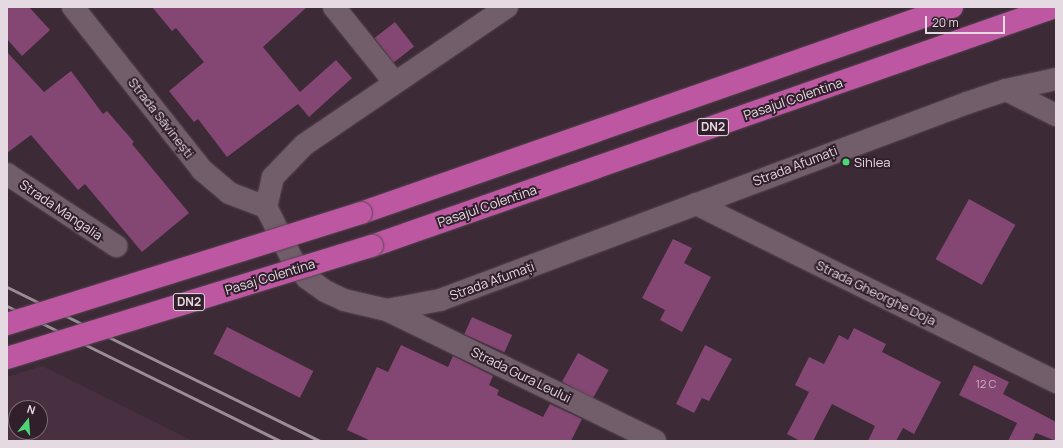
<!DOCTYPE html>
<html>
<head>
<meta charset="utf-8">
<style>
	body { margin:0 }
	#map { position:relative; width:1063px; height:448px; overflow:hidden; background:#3c2a36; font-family:Manrope,sans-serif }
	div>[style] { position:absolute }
	.built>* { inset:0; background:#483041 }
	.building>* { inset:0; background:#844672; transform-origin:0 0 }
	.roads { filter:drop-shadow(0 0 1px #554650) drop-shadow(0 0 1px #554650) }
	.minor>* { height:22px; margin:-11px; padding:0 11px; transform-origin:11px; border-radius:11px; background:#725d6b }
	.highway>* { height:22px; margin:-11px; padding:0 11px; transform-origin:11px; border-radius:11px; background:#be57a2 }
	.rail>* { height:3px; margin:-1.5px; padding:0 1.5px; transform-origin:1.5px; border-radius:1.5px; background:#9b8d96 }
	.bridges { filter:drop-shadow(0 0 1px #554650) drop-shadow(0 0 1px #554650) }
	.highway-bridge>* { height:22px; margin:-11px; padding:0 11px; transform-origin:11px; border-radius:11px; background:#be57a2 }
	.dots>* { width:11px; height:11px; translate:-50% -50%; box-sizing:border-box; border:2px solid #31202c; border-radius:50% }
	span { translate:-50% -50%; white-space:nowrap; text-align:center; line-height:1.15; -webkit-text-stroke:4px #31202c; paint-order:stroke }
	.number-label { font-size:11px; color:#ceb5c6 }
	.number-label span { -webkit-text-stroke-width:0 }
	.shield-label span { padding:1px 3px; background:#31202c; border:1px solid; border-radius:3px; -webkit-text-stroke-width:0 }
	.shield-label { font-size:12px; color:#e6dae2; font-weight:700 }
	.street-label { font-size:13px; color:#e6dae2 }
	.poi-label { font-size:13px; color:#e6dae2 }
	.left { translate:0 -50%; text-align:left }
	.frame { position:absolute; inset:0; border:8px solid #e6dae2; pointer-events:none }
	.north { position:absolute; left:8px; top:400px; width:40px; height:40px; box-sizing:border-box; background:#31202c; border:1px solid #796a75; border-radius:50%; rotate:17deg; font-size:11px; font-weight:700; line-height:16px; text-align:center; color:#e6dae2 }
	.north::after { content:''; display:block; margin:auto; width:14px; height:18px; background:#4cd676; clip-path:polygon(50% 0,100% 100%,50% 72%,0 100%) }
	.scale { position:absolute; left:925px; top:16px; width:80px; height:18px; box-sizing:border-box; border:2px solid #e6dae2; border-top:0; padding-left:5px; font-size:12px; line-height:14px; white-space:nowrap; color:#e6dae2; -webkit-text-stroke:3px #31202c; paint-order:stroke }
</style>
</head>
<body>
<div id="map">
	<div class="built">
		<i style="clip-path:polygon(evenodd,42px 366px,193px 441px,7px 441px,7px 377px,42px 366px,16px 408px,40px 408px,40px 432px,16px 432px,16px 408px)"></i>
	</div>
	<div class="building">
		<i style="clip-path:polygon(7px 7px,29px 7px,50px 30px,22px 56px,7px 39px)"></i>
		<i style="clip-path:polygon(152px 7px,307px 7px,263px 47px,300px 92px,336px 60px,352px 78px,309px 117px,298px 104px,227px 157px,198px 119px,194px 122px,169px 91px,204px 62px,176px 28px,172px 31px)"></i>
		<i style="left:395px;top:22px;width:31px;height:26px;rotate:52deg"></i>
		<i style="clip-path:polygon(7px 52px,44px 92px,71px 71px,103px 114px,107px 111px,134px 142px,132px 144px,189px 213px,142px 252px,85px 184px,78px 190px,31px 135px,7px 153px)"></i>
		<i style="left:969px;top:199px;width:53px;height:69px;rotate:29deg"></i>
		<i style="clip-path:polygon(673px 239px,692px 248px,684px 263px,711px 277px,682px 332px,660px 320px,665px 310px,642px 298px)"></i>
		<i style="left:472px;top:317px;width:44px;height:19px;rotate:24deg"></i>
		<i style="left:227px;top:327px;width:97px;height:30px;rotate:27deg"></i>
		<i style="clip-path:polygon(854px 328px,886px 344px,882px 352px,941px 382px,914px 434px,903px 428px,896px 441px,868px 441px,875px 426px,832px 404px,813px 441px,800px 441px,787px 434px,809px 392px,795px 385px,809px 357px,824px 364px,839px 335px,848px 340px)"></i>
		<i style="clip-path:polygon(401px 345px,448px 367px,453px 356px,493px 376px,489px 385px,499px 390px,497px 395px,543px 417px,550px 404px,582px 419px,571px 441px,371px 441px,347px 430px,377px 367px,388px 372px)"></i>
		<i style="clip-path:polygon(705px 345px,732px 359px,709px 401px,702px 398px,694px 413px,676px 404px)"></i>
		<i style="left:578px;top:353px;width:35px;height:33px;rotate:29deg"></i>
		<i style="clip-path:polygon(974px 365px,1009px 382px,1003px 394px,1056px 422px,1056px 441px,1036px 433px,1032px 441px,1008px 441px,1017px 423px,959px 395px)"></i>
	</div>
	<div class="roads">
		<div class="minor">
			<i style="left:73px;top:7px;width:208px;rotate:51.6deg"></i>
			<i style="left:202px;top:170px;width:35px;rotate:40deg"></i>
			<i style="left:229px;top:193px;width:40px;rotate:21deg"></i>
			<i style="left:334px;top:7px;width:97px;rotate:51.2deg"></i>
			<i style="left:507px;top:7px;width:245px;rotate:145.8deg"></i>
			<i style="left:304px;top:145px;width:45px;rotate:134.1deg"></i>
			<i style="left:273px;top:177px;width:31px;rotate:103deg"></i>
			<i style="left:266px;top:207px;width:58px;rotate:63.4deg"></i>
			<i style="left:292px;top:259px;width:24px;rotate:52deg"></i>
			<i style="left:307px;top:278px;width:22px;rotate:36deg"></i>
			<i style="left:325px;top:291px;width:21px;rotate:25deg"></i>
			<i style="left:344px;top:300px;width:44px;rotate:13.1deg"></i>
			<i style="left:387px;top:310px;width:54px;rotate:-10.7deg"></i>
			<i style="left:440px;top:300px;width:563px;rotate:-20.5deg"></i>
			<i style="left:967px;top:103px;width:41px;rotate:-18.4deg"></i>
			<i style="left:1006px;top:90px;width:51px;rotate:-12.4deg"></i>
			<i style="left:1006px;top:90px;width:56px;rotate:26.6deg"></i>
			<i style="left:7px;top:174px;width:131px;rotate:33.4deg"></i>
			<i style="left:696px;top:204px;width:402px;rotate:26.3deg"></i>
			<i style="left:387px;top:310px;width:298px;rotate:26deg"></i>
		</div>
		<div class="highway">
			<i style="left:361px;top:213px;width:626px;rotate:-19.22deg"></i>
			<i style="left:372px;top:246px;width:724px;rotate:-19.29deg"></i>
		</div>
	</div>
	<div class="rail">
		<i style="left:7px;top:287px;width:349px;rotate:26.2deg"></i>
		<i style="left:7px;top:306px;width:305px;rotate:26.3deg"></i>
	</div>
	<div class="bridges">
		<div class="highway-bridge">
			<i style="left:7px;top:324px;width:371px;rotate:-17.4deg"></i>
			<i style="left:7px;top:358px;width:382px;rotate:-17.1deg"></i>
		</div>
	</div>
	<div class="dots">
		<i style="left:846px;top:162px;background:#4cd676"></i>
	</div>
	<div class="number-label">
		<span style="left:986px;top:384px">12 C</span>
	</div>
	<div class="shield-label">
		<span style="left:713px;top:127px">DN2</span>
		<span style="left:189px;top:302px">DN2</span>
	</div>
	<div class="street-label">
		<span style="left:793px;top:99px;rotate:-19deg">Pasajul Colentina</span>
		<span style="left:161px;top:118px;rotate:52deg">Strada Săvinești</span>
		<span style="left:795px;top:166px;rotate:-21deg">Strada Afumați</span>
		<span style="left:487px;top:206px;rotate:-19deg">Pasajul Colentina</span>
		<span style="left:61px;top:210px;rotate:34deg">Strada Mangalia</span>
		<span style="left:270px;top:277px;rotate:-17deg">Pasaj Colentina</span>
		<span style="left:492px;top:281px;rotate:-20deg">Strada Afumați</span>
		<span style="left:876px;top:293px;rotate:26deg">Strada Gheorghe Doja</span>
		<span style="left:521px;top:375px;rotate:26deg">Strada Gura Leului</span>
	</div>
	<div class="poi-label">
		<span class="left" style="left:854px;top:162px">Sihlea</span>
	</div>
	<div class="frame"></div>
	<div class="north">N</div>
	<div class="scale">20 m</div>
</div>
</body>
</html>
